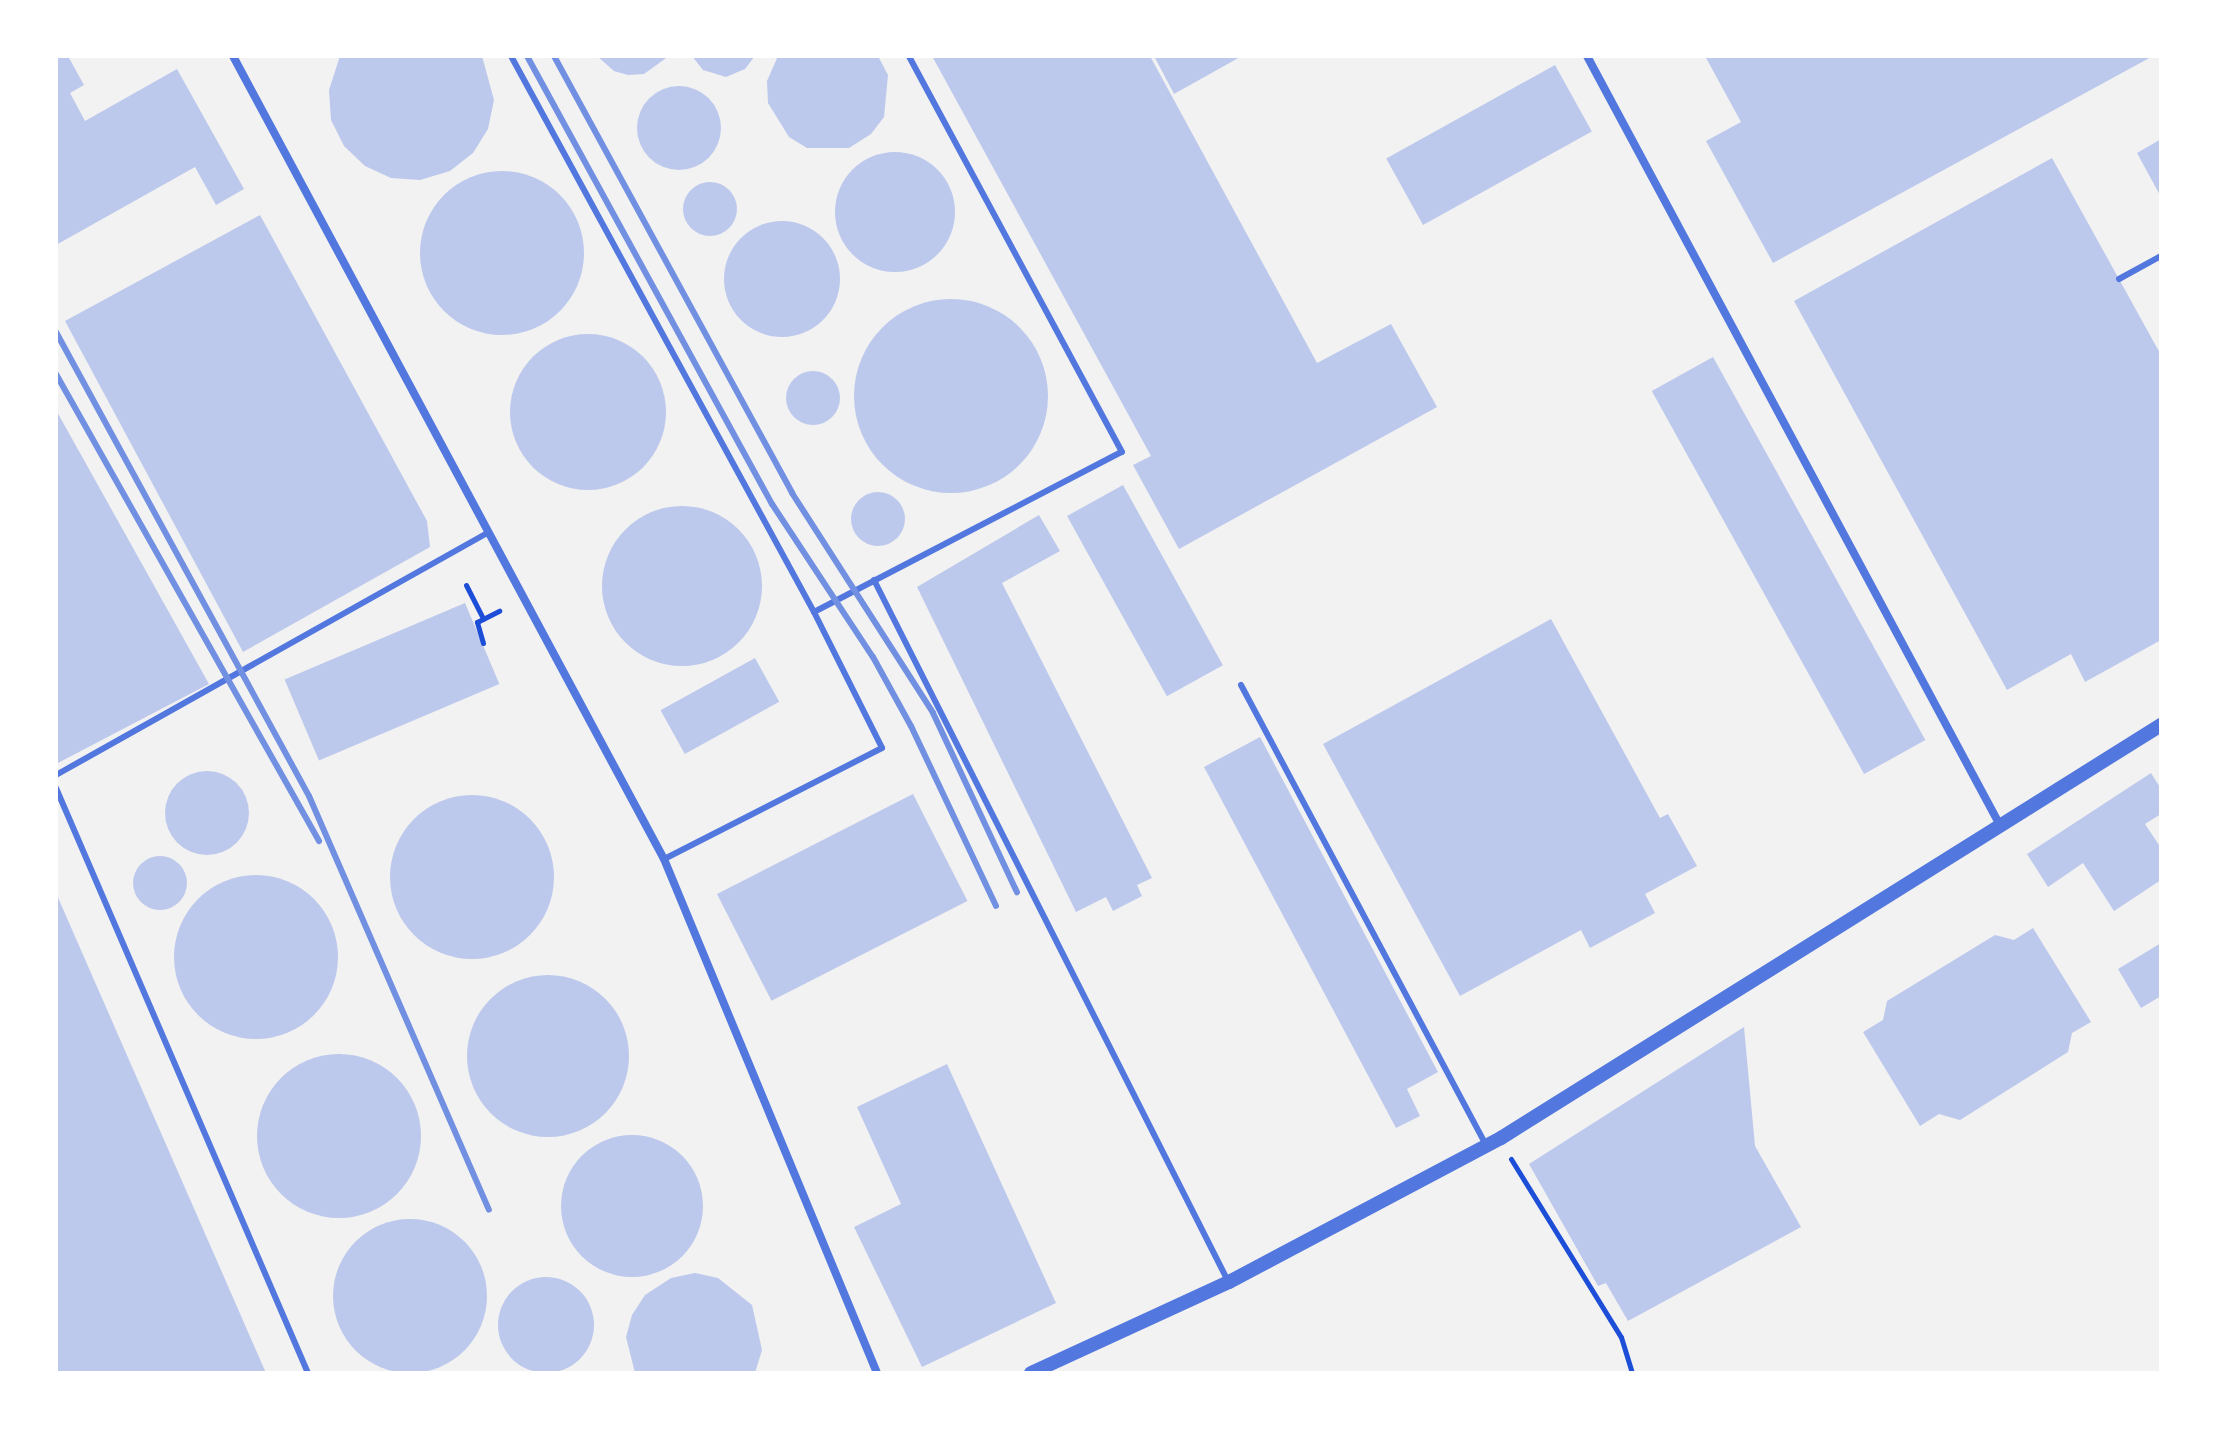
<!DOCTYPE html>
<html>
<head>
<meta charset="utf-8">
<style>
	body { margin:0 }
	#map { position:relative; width:2217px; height:1429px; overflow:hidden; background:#f2f2f2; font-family:"Space Grotesk",sans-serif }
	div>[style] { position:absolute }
	.building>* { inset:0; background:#bdc9ec; transform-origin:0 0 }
	.round { border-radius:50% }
	.path>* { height:5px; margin:-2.5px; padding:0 2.5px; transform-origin:2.5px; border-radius:2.5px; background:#1d4ed8 }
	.service>* { height:6px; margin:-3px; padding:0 3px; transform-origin:3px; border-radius:3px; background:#5277de }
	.minor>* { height:8px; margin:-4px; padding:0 4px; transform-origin:4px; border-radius:4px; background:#5277de }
	.tertiary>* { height:14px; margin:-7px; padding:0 7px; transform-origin:7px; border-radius:7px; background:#5277de }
	.rail>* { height:6px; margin:-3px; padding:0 3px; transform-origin:3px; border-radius:3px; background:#7290e2 }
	span { translate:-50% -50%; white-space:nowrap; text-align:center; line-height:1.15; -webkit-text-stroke:7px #fff; paint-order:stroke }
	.frame { position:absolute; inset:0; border:58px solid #fff; pointer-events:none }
</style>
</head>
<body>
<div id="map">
	<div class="building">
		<i style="clip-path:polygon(56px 56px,68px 56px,84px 85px,70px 93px,85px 121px,177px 69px,244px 189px,216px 205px,195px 167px,56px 245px)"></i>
		<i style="clip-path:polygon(340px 56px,482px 56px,494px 100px,488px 129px,473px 153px,450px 171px,420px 180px,391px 178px,365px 166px,344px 146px,331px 120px,329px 90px)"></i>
		<i style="clip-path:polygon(597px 56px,669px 56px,644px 74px,628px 75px,614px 71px)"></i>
		<i style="clip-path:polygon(692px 56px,755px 56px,745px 69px,726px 77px,703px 70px)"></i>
		<i style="clip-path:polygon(778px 56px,878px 56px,888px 75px,884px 117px,871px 134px,849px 148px,807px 148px,789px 137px,768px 103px,767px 81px)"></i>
		<i style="clip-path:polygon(932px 56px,1150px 56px,1317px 363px,1391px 324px,1437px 407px,1179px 549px,1133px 465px,1151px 456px)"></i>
		<i style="clip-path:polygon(1154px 56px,1242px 56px,1174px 94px)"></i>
		<i style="clip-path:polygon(1705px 56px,2153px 56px,1773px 263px,1706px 141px,1741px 122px)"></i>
		<i style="left:1555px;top:65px;width:76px;height:193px;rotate:61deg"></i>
		<i class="round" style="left:637px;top:86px;width:84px;height:84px"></i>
		<i style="clip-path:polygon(2161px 139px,2161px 197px,2137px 153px)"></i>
		<i class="round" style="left:835px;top:152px;width:120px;height:120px"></i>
		<i style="clip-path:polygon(2052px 158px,2161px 355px,2161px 640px,2085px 682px,2071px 654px,2007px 690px,1794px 301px)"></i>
		<i class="round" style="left:420px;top:171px;width:164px;height:164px"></i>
		<i class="round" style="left:683px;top:182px;width:54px;height:54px"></i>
		<i style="clip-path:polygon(260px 215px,427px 521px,430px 547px,243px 652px,65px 321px)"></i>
		<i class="round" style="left:724px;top:221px;width:116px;height:116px"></i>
		<i class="round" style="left:854px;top:299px;width:194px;height:194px"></i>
		<i class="round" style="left:510px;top:334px;width:156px;height:156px"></i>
		<i style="left:1713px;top:357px;width:438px;height:70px;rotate:61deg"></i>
		<i class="round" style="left:786px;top:371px;width:54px;height:54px"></i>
		<i style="clip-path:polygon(56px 410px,209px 684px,56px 764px)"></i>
		<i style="left:1123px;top:485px;width:206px;height:64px;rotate:61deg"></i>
		<i class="round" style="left:851px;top:492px;width:54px;height:54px"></i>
		<i class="round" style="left:602px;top:506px;width:160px;height:160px"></i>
		<i style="clip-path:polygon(1039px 515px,1060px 551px,1002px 583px,1152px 878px,1137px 885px,1142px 896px,1113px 911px,1106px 897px,1076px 912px,917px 587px)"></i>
		<i style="left:465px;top:603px;width:88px;height:196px;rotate:67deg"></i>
		<i style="clip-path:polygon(1551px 619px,1660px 818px,1668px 814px,1697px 866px,1645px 894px,1655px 913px,1590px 948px,1581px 930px,1460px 996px,1323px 744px)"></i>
		<i style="left:755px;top:658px;width:50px;height:108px;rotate:61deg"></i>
		<i style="clip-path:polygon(1260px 737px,1438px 1072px,1407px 1089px,1420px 1116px,1396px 1128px,1204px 767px)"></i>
		<i class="round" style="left:165px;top:771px;width:84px;height:84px"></i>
		<i style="clip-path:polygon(2151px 773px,2161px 789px,2161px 814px,2145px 824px,2161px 848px,2161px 880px,2114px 911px,2083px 863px,2048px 887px,2027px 854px)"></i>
		<i style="left:913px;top:794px;width:120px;height:220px;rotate:63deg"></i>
		<i class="round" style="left:390px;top:795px;width:164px;height:164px"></i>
		<i class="round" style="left:133px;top:856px;width:54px;height:54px"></i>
		<i class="round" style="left:174px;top:875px;width:164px;height:164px"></i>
		<i style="clip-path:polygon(56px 893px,266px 1373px,56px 1373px)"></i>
		<i style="clip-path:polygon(2033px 928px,2091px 1022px,2072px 1033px,2068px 1052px,1960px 1120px,1939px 1114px,1920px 1126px,1863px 1032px,1883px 1020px,1887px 1001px,1995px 935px,2014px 940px)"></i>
		<i style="clip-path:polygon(2161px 943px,2161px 996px,2141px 1008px,2118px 969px)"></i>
		<i class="round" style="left:467px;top:975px;width:162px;height:162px"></i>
		<i style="clip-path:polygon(1744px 1027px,1755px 1146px,1801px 1227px,1628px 1321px,1606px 1283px,1598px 1286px,1529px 1164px)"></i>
		<i class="round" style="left:257px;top:1054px;width:164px;height:164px"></i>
		<i style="clip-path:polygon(947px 1064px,1056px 1303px,922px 1367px,854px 1227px,901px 1204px,857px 1107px)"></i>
		<i class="round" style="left:561px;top:1135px;width:142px;height:142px"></i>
		<i class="round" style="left:333px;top:1219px;width:154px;height:154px"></i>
		<i style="clip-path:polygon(695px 1273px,718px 1278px,752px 1305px,762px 1350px,755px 1373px,635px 1373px,626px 1337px,632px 1315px,645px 1295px,671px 1278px)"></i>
		<i class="round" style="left:498px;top:1277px;width:96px;height:96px"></i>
	</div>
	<div class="path">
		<i style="left:466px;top:585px;width:38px;rotate:63deg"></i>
		<i style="left:483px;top:643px;width:22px;rotate:-106deg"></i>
		<i style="left:477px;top:622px;width:25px;rotate:-27deg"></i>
		<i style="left:1511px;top:1159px;width:209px;rotate:58.3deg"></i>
		<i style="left:1621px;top:1337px;width:38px;rotate:73deg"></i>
	</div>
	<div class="service">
		<i style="left:511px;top:56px;width:633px;rotate:61.41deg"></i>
		<i style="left:814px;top:612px;width:152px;rotate:63.4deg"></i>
		<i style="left:882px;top:748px;width:245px;rotate:153deg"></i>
		<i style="left:2119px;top:279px;width:48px;rotate:-28.7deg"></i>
		<i style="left:874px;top:580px;width:785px;rotate:63.21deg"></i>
		<i style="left:814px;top:612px;width:347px;rotate:-27.5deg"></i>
		<i style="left:1122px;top:452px;width:450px;rotate:-118.3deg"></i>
		<i style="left:1241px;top:685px;width:521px;rotate:61.96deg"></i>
		<i style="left:56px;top:775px;width:494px;rotate:-29.3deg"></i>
		<i style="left:56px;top:788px;width:637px;rotate:66.7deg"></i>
	</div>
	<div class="minor">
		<i style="left:233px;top:56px;width:911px;rotate:61.78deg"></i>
		<i style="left:664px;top:859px;width:556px;rotate:67.49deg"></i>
		<i style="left:1587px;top:56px;width:875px;rotate:61.77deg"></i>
	</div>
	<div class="tertiary">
		<i style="left:1031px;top:1373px;width:218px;rotate:-24.7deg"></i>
		<i style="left:1229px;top:1282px;width:308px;rotate:-27.9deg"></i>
		<i style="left:1501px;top:1138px;width:779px;rotate:-32.04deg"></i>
	</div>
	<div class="rail">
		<i style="left:527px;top:56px;width:511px;rotate:61.33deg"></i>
		<i style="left:772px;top:504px;width:183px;rotate:56.6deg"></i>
		<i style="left:873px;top:657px;width:79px;rotate:61.2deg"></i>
		<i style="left:911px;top:726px;width:199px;rotate:64.7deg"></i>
		<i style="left:554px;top:56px;width:498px;rotate:61.4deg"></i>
		<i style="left:792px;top:493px;width:261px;rotate:57.3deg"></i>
		<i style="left:933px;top:713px;width:198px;rotate:64.9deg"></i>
		<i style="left:56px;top:332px;width:528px;rotate:61.4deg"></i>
		<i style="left:309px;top:796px;width:451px;rotate:66.5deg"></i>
		<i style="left:56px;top:374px;width:536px;rotate:60.61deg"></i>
	</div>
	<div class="frame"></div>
</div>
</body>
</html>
